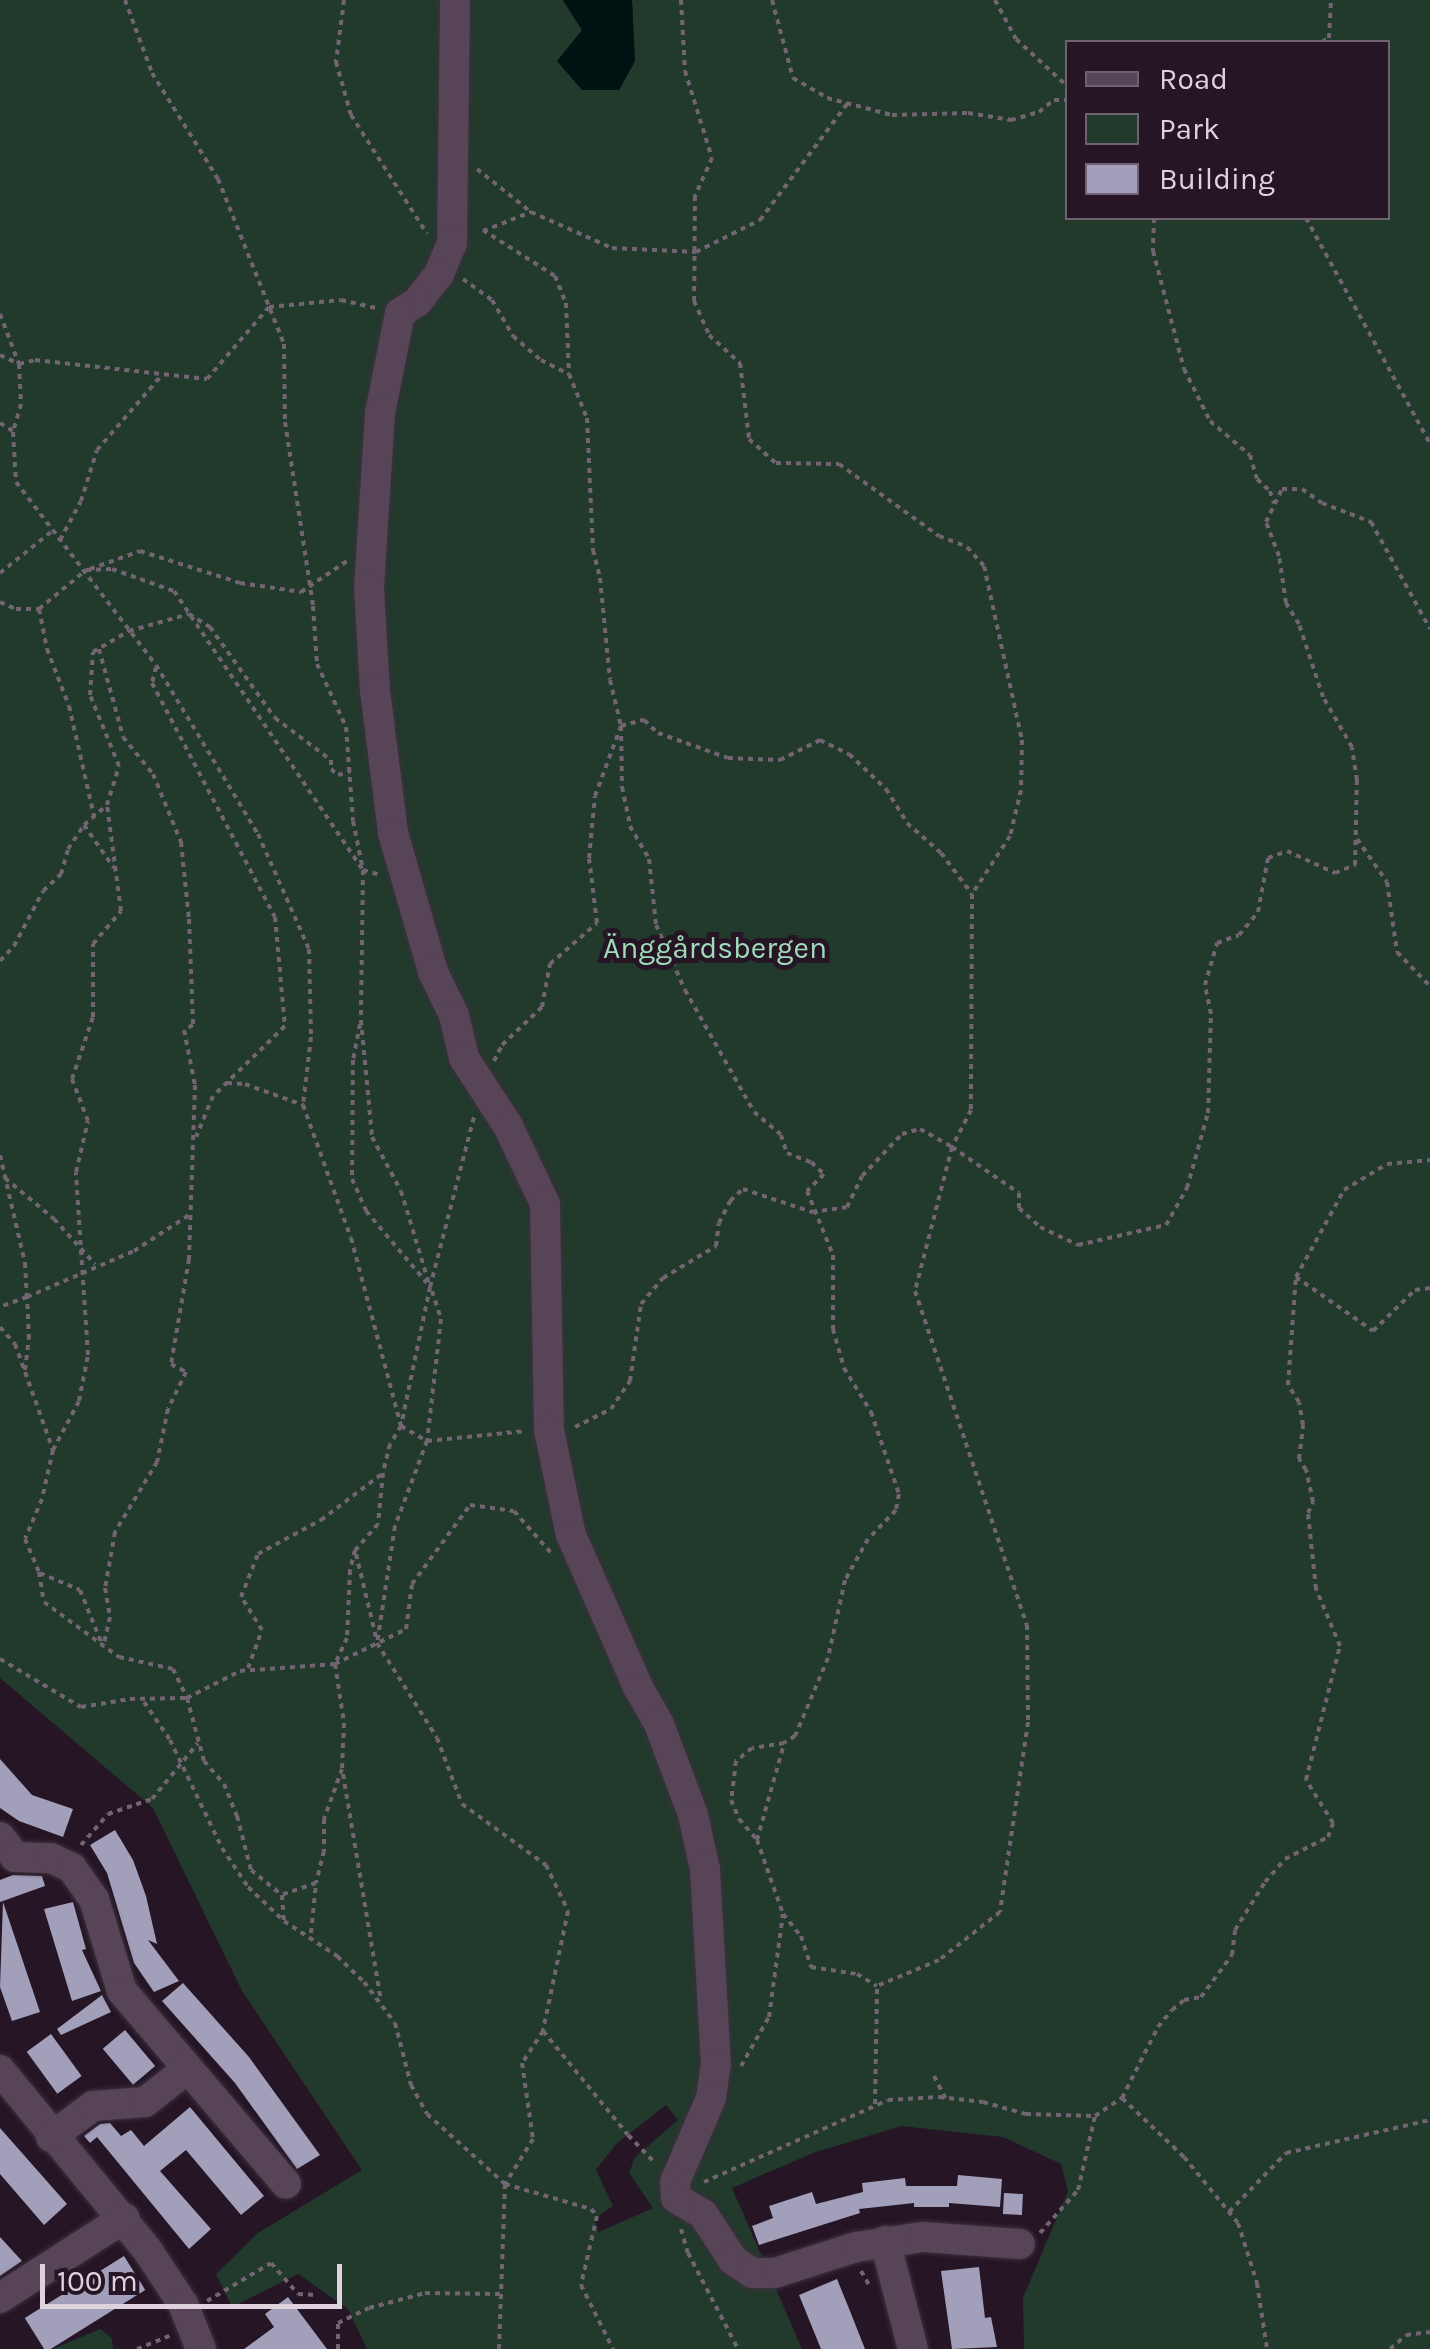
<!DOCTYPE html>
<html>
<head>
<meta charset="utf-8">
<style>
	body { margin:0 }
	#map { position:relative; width:1430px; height:2349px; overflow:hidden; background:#251525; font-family:Karla,sans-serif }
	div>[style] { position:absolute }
	.green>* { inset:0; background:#213a2c }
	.water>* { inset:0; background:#001212 }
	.building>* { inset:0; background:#a19fba; transform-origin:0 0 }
	.path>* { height:4px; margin-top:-2px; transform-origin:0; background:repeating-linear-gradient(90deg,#736472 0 5px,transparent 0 10px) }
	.roads { filter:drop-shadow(0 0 2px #3c303c) drop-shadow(0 0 2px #3c303c) }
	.minor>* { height:30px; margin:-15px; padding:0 15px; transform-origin:15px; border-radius:15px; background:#574457 }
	span { translate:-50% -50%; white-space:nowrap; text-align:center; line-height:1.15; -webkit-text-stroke:10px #251525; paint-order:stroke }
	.park-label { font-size:30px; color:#a0dab9 }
	.legend { position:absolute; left:1065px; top:40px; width:325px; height:180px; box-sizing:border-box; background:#251525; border:2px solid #6f616f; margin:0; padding:12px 18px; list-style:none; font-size:30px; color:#ded2dd }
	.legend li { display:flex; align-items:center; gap:20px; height:50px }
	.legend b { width:50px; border:2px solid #6f616f }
	.scale { position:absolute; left:40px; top:2264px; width:302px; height:45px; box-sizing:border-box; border:5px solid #ded2dd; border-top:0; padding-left:12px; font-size:30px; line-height:35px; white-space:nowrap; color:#ded2dd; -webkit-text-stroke:8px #251525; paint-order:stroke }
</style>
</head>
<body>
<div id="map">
	<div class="green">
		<i style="clip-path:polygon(evenodd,0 0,563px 0,619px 90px,635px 61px,632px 0,1430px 0,1430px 2349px,1024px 2349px,1023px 2298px,1068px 2191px,1061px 2164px,1003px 2137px,901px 2126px,813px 2153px,732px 2188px,802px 2349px,367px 2349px,348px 2309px,298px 2274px,232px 2307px,216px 2274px,258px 2233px,362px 2170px,242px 1991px,153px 1808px,0 1678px,0 0,1068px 42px,1388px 42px,1388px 218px,1068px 218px,1068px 42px,0 0,666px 2105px,678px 2120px,635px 2157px,629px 2173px,653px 2208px,599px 2232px,594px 2219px,613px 2206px,596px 2170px,616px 2144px,666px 2105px)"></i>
		<i style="clip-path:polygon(100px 2329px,112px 2338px,113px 2349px,53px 2349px)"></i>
	</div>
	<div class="water">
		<i style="clip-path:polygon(563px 0,632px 0,635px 61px,619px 90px,582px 90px,557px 61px,582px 30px)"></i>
	</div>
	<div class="building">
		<i style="clip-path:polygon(0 1759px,32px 1795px,73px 1809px,63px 1837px,19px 1821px,0 1808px)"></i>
		<i style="clip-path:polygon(115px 1830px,133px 1860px,146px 1896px,157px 1944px,148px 1940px,179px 1981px,154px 1992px,134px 1963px,107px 1873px,90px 1845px)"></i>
		<i style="clip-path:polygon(13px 1875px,42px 1876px,45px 1886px,0 1902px,0 1880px)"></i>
		<i style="clip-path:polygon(3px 1902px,40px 2012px,12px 2021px,0 1987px)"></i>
		<i style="clip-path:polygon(73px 1902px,86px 1949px,82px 1950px,101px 1991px,72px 2001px,44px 1909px)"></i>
		<i style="clip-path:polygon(183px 1983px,249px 2057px,320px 2155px,297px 2169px,235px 2083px,162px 2001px)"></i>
		<i style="clip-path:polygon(102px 1995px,111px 2012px,61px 2035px,57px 2029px)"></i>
		<i style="left:125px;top:2030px;width:47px;height:29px;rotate:50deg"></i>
		<i style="left:51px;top:2034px;width:52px;height:30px;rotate:54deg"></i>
		<i style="clip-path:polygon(190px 2107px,264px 2196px,241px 2215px,186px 2150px,160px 2171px,211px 2229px,189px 2249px,97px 2137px,90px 2143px,84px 2136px,100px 2124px,110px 2123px,121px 2136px,131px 2130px,144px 2146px)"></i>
		<i style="clip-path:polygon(0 2128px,67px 2204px,44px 2225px,0 2174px)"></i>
		<i style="clip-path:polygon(958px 2175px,1002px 2179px,1000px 2207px,949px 2203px,949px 2207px,914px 2207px,914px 2203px,859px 2209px,860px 2213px,759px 2245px,752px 2226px,773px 2218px,769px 2206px,812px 2192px,816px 2204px,863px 2192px,862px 2183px,905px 2178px,906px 2186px,957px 2186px)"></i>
		<i style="left:1004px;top:2193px;width:19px;height:21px;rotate:3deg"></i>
		<i style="clip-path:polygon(0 2237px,22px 2261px,0 2276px)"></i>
		<i style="left:124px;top:2256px;width:40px;height:117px;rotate:58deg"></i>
		<i style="clip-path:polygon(979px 2267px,985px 2318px,991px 2317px,997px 2347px,952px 2349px,941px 2271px)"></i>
		<i style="clip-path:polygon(837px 2279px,848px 2306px,865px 2349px,821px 2349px,799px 2295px)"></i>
		<i style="clip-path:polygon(288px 2297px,327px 2349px,244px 2349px,274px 2327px,265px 2314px)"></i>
	</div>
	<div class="path">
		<i style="left:125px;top:0;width:78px;rotate:69.7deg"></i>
		<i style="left:152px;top:73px;width:125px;rotate:58.1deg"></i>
		<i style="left:218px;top:179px;width:178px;rotate:68.2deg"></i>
		<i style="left:284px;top:344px;width:78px;rotate:89.3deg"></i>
		<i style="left:285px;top:422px;width:186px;rotate:81.3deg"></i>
		<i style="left:313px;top:606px;width:58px;rotate:86.1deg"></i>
		<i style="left:317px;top:664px;width:69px;rotate:65.3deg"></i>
		<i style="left:346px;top:727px;width:94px;rotate:85.7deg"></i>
		<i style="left:353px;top:821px;width:50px;rotate:78.5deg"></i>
		<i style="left:363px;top:870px;width:150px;rotate:90.8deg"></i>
		<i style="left:361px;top:1020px;width:118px;rotate:84.6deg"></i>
		<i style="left:372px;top:1137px;width:61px;rotate:61.8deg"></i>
		<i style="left:401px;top:1191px;width:100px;rotate:73.2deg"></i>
		<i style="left:430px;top:1287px;width:142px;rotate:101.8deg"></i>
		<i style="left:401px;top:1426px;width:21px;rotate:121deg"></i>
		<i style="left:390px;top:1444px;width:30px;rotate:104deg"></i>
		<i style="left:383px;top:1473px;width:51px;rotate:95.6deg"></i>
		<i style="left:378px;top:1524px;width:35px;rotate:131deg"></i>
		<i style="left:355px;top:1550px;width:21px;rotate:104deg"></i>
		<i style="left:350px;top:1570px;width:68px;rotate:92.5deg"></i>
		<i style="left:347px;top:1638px;width:29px;rotate:115deg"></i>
		<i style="left:335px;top:1664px;width:60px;rotate:81.3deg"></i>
		<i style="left:344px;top:1723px;width:46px;rotate:92.5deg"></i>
		<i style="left:342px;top:1769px;width:53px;rotate:109.8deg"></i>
		<i style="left:324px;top:1819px;width:32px;rotate:90deg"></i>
		<i style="left:324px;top:1851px;width:33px;rotate:104deg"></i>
		<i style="left:316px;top:1883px;width:36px;rotate:161deg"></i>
		<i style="left:344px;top:0;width:63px;rotate:97.4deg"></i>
		<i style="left:336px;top:62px;width:55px;rotate:74.2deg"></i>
		<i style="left:351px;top:115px;width:141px;rotate:57.4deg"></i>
		<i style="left:681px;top:0;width:71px;rotate:86.8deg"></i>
		<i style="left:685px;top:71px;width:91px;rotate:72.8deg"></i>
		<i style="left:712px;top:158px;width:42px;rotate:114.1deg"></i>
		<i style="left:695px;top:196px;width:105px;rotate:90.5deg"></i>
		<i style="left:694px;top:301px;width:37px;rotate:66deg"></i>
		<i style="left:709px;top:335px;width:42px;rotate:42.1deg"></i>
		<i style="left:740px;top:363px;width:77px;rotate:83.2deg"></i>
		<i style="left:749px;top:439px;width:36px;rotate:42deg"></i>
		<i style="left:776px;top:463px;width:63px;rotate:0.9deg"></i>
		<i style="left:839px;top:464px;width:123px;rotate:35.8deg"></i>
		<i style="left:939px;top:536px;width:30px;rotate:21deg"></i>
		<i style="left:967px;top:547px;width:25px;rotate:48deg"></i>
		<i style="left:984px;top:566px;width:178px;rotate:77.7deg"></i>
		<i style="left:1022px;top:740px;width:50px;rotate:91.1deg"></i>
		<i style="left:1021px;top:790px;width:47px;rotate:103.4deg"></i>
		<i style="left:1010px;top:836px;width:69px;rotate:123.2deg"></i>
		<i style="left:972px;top:894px;width:216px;rotate:90.3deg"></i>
		<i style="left:971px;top:1110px;width:42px;rotate:117.2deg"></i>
		<i style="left:952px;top:1147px;width:149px;rotate:104.4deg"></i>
		<i style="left:915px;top:1291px;width:352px;rotate:71.5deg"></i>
		<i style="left:1027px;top:1625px;width:97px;rotate:89.4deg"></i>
		<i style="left:1028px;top:1722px;width:192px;rotate:98.4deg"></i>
		<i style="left:1000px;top:1912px;width:78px;rotate:141.8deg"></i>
		<i style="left:939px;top:1960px;width:67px;rotate:157.2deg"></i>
		<i style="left:772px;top:0;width:81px;rotate:74.9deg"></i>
		<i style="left:793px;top:78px;width:39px;rotate:30deg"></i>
		<i style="left:827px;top:98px;width:67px;rotate:14.7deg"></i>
		<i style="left:892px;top:115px;width:76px;rotate:-1.5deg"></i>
		<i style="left:968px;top:113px;width:44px;rotate:9.2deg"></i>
		<i style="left:1011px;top:120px;width:29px;rotate:-16deg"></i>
		<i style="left:1039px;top:112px;width:19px;rotate:-39deg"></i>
		<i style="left:1054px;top:100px;width:14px"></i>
		<i style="left:995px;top:0;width:44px;rotate:61.7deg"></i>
		<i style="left:1016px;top:39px;width:71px;rotate:42.7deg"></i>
		<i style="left:1322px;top:42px;width:8px;rotate:-30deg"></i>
		<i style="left:1329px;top:38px;width:38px;rotate:-87deg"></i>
		<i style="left:477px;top:169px;width:69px;rotate:38.5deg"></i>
		<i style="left:1154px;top:218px;width:33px;rotate:92deg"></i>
		<i style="left:1153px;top:251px;width:122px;rotate:75.3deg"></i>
		<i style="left:1184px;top:369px;width:58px;rotate:63.4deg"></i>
		<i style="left:1210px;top:421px;width:52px;rotate:40.4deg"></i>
		<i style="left:1250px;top:455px;width:25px;rotate:74deg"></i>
		<i style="left:1257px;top:479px;width:18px;rotate:43deg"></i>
		<i style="left:1270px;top:491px;width:13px;rotate:72deg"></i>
		<i style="left:1306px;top:218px;width:258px;rotate:61.2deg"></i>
		<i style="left:483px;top:230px;width:85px;rotate:32.6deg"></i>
		<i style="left:555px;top:276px;width:29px;rotate:68deg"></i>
		<i style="left:566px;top:303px;width:71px;rotate:87.6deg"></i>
		<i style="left:569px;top:374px;width:48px;rotate:67.8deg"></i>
		<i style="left:587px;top:418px;width:132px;rotate:87.4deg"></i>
		<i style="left:593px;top:550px;width:29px;rotate:76deg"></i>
		<i style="left:600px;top:578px;width:102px;rotate:84.4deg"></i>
		<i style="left:610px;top:680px;width:47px;rotate:76.6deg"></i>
		<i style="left:621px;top:726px;width:61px;rotate:89.1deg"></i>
		<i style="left:622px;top:787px;width:40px;rotate:78deg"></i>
		<i style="left:630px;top:826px;width:38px;rotate:60deg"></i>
		<i style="left:649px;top:859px;width:66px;rotate:83.9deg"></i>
		<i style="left:656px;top:925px;width:71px;rotate:66deg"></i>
		<i style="left:685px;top:990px;width:140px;rotate:60.5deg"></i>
		<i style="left:754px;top:1112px;width:35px;rotate:40deg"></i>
		<i style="left:781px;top:1135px;width:19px;rotate:72deg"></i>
		<i style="left:787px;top:1153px;width:26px;rotate:21deg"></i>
		<i style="left:811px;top:1162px;width:18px;rotate:43deg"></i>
		<i style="left:824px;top:1174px;width:24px;rotate:135deg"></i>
		<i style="left:807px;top:1191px;width:69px;rotate:67.9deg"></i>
		<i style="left:833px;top:1255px;width:74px;rotate:90deg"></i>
		<i style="left:833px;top:1329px;width:41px;rotate:74.2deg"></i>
		<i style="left:844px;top:1368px;width:52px;rotate:58.5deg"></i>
		<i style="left:871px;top:1412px;width:87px;rotate:71.1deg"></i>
		<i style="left:899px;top:1494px;width:16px;rotate:101deg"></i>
		<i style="left:896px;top:1510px;width:40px;rotate:134deg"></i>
		<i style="left:868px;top:1539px;width:47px;rotate:119.3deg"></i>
		<i style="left:845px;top:1580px;width:80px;rotate:102.3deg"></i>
		<i style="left:828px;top:1658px;width:85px;rotate:112.9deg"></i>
		<i style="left:795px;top:1736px;width:13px;rotate:148deg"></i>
		<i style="left:784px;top:1743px;width:32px;rotate:171deg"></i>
		<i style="left:752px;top:1748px;width:21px;rotate:141deg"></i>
		<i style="left:736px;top:1761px;width:39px;rotate:97deg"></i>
		<i style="left:731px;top:1800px;width:21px;rotate:67deg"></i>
		<i style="left:739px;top:1819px;width:28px;rotate:49deg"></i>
		<i style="left:757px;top:1840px;width:78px;rotate:70.6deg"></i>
		<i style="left:783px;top:1914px;width:28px;rotate:51deg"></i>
		<i style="left:801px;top:1936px;width:33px;rotate:72deg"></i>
		<i style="left:811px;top:1967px;width:47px;rotate:8.7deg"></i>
		<i style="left:857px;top:1974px;width:23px;rotate:31deg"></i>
		<i style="left:483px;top:231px;width:52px;rotate:-21.6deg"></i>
		<i style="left:531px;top:212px;width:89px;rotate:24deg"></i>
		<i style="left:612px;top:248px;width:84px;rotate:2.7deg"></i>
		<i style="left:696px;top:252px;width:72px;rotate:-26.6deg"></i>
		<i style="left:760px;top:220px;width:145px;rotate:-53.1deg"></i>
		<i style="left:463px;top:279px;width:36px;rotate:36deg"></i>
		<i style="left:492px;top:300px;width:42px;rotate:59.7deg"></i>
		<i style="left:513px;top:336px;width:37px;rotate:41deg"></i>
		<i style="left:541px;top:360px;width:31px;rotate:27deg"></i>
		<i style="left:0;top:314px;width:53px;rotate:69.2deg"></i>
		<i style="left:19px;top:364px;width:40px;rotate:87.1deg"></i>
		<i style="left:21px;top:404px;width:29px;rotate:106deg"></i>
		<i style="left:13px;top:432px;width:50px;rotate:86.6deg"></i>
		<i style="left:16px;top:482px;width:230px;rotate:52.6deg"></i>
		<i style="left:156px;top:665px;width:197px;rotate:58.9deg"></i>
		<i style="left:258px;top:834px;width:126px;rotate:66.1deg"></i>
		<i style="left:309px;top:949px;width:88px;rotate:88.7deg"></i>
		<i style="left:311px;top:1037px;width:68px;rotate:96.7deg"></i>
		<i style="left:303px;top:1105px;width:141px;rotate:70.2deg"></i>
		<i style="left:351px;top:1238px;width:195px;rotate:75.1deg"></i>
		<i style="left:401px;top:1426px;width:30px;rotate:30deg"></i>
		<i style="left:427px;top:1441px;width:99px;rotate:-5.8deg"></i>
		<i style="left:0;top:355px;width:21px;rotate:25deg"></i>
		<i style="left:19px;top:364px;width:16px;rotate:-14deg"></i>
		<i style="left:35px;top:360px;width:173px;rotate:6.3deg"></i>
		<i style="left:207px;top:379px;width:95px;rotate:-49.3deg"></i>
		<i style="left:269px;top:307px;width:72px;rotate:-5.6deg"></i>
		<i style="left:341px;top:300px;width:37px;rotate:13deg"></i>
		<i style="left:0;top:423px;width:15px;rotate:32deg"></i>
		<i style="left:60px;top:540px;width:44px;rotate:-61.7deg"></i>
		<i style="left:81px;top:501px;width:53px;rotate:-72.6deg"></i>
		<i style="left:97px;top:450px;width:98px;rotate:-49.1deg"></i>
		<i style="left:90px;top:569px;width:53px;rotate:-19.8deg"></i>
		<i style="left:140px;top:551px;width:105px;rotate:17.7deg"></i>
		<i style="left:240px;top:583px;width:62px;rotate:8.4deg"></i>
		<i style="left:301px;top:592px;width:55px;rotate:-34deg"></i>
		<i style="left:0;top:573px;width:65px;rotate:-38.8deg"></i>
		<i style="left:0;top:602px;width:17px;rotate:24deg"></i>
		<i style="left:16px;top:609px;width:23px"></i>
		<i style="left:39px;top:609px;width:61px;rotate:-39.7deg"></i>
		<i style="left:86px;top:570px;width:26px;rotate:-2deg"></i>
		<i style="left:112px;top:569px;width:66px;rotate:19.5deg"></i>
		<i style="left:174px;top:591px;width:337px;rotate:55.9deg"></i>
		<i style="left:363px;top:870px;width:19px;rotate:16deg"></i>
		<i style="left:39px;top:609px;width:41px;rotate:78.7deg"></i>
		<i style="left:47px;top:649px;width:61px;rotate:68.9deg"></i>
		<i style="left:69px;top:706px;width:113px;rotate:77.2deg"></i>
		<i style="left:99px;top:649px;width:91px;rotate:74.7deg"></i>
		<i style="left:123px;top:737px;width:48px;rotate:51deg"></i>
		<i style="left:153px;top:774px;width:74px;rotate:67.6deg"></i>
		<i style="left:181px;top:842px;width:77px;rotate:84.1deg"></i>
		<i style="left:189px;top:919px;width:106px;rotate:87.8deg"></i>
		<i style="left:193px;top:1025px;width:10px;rotate:151deg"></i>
		<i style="left:184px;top:1030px;width:56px;rotate:78.7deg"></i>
		<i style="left:195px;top:1085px;width:174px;rotate:92deg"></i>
		<i style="left:189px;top:1259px;width:107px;rotate:99.7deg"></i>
		<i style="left:171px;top:1364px;width:17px;rotate:28deg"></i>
		<i style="left:186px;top:1372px;width:41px;rotate:115.9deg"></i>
		<i style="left:168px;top:1409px;width:54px;rotate:101.7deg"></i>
		<i style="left:157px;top:1462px;width:82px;rotate:121deg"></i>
		<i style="left:115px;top:1532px;width:57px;rotate:100.1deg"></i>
		<i style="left:105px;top:1588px;width:29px;rotate:80deg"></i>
		<i style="left:110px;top:1617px;width:31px;rotate:103deg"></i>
		<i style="left:156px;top:667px;width:16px;rotate:104deg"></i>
		<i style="left:152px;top:683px;width:264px;rotate:62.3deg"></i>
		<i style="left:275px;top:917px;width:109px;rotate:84.8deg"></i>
		<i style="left:285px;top:1026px;width:100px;rotate:135.8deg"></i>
		<i style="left:213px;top:1096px;width:44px;rotate:112.5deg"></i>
		<i style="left:84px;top:825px;width:30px;rotate:-41deg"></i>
		<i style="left:1357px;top:839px;width:52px;rotate:55.1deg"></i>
		<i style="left:1387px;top:882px;width:71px;rotate:81.9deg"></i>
		<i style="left:1397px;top:952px;width:47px;rotate:45.9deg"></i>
		<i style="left:0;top:961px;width:21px;rotate:-47deg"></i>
		<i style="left:14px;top:946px;width:62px;rotate:-62.2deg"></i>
		<i style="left:43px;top:891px;width:25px;rotate:-43deg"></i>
		<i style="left:61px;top:874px;width:26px;rotate:-74deg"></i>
		<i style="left:68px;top:849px;width:29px;rotate:-56deg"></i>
		<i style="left:84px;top:825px;width:52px;rotate:55.1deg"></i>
		<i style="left:360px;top:1024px;width:37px;rotate:101deg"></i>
		<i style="left:353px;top:1060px;width:119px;rotate:90.5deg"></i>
		<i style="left:352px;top:1179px;width:35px;rotate:66deg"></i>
		<i style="left:366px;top:1211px;width:94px;rotate:49.7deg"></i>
		<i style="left:494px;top:1061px;width:18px;rotate:-63deg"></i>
		<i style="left:502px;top:1045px;width:55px;rotate:-43.5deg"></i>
		<i style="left:542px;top:1007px;width:44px;rotate:-79.5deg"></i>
		<i style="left:550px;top:964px;width:62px;rotate:-41.1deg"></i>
		<i style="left:597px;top:923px;width:65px;rotate:-97deg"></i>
		<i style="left:589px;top:858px;width:62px;rotate:-84.5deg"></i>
		<i style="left:595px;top:796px;width:75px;rotate:-69.6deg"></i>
		<i style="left:621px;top:726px;width:24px;rotate:-15deg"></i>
		<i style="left:644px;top:720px;width:19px;rotate:43deg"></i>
		<i style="left:658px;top:733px;width:74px;rotate:19.7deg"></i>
		<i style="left:728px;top:758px;width:52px;rotate:2.2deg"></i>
		<i style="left:780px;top:760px;width:45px;rotate:-26.6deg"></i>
		<i style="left:820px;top:740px;width:32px;rotate:26deg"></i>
		<i style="left:849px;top:754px;width:51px;rotate:43.4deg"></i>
		<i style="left:886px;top:789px;width:40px;rotate:58deg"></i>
		<i style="left:907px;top:823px;width:45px;rotate:41.4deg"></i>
		<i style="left:941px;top:853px;width:51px;rotate:52.9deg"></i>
		<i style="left:227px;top:1083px;width:18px;rotate:3deg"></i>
		<i style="left:245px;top:1084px;width:62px;rotate:19.9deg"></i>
		<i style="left:0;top:1155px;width:111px;rotate:77deg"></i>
		<i style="left:25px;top:1263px;width:34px;rotate:87deg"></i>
		<i style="left:27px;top:1297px;width:29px;rotate:160deg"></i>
		<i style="left:5px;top:1178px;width:64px;rotate:39.9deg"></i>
		<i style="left:54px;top:1219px;width:61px;rotate:47.7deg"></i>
		<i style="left:1296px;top:1277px;width:94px;rotate:35deg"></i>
		<i style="left:1373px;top:1331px;width:59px;rotate:-44.3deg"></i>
		<i style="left:1415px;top:1290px;width:15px;rotate:-8deg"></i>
		<i style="left:430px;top:1287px;width:176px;rotate:-75.5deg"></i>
		<i style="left:432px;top:1291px;width:29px;rotate:72deg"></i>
		<i style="left:441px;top:1319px;width:123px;rotate:96.5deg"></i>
		<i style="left:427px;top:1441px;width:91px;rotate:110.6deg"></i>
		<i style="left:395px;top:1526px;width:118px;rotate:98.7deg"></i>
		<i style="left:377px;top:1643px;width:112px;rotate:57.7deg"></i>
		<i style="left:437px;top:1738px;width:71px;rotate:69.3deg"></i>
		<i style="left:462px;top:1804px;width:104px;rotate:36deg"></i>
		<i style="left:546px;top:1865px;width:51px;rotate:64.4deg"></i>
		<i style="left:568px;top:1911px;width:123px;rotate:101.8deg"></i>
		<i style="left:543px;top:2031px;width:38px;rotate:123deg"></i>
		<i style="left:522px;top:2063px;width:77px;rotate:81.8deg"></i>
		<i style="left:533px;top:2139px;width:53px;rotate:121.9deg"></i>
		<i style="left:505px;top:2184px;width:165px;rotate:92.1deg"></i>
		<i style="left:0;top:1327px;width:23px;rotate:49deg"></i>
		<i style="left:15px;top:1344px;width:113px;rotate:70.3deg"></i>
		<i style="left:53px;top:1450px;width:50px;rotate:102.7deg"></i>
		<i style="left:42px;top:1499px;width:43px;rotate:113deg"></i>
		<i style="left:25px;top:1539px;width:36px;rotate:67deg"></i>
		<i style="left:39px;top:1572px;width:30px;rotate:81deg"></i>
		<i style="left:44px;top:1602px;width:93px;rotate:36.3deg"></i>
		<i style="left:119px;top:1657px;width:55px;rotate:12.5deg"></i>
		<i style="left:173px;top:1669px;width:32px;rotate:64deg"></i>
		<i style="left:187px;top:1698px;width:65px;rotate:74.9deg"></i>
		<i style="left:204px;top:1761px;width:30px;rotate:49deg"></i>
		<i style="left:224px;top:1784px;width:35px;rotate:68deg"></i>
		<i style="left:237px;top:1816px;width:56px;rotate:75.5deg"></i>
		<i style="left:251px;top:1870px;width:40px;rotate:39deg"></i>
		<i style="left:282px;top:1895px;width:26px;rotate:86deg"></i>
		<i style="left:25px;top:1370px;width:31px;rotate:-83deg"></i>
		<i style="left:29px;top:1339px;width:42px;rotate:-92.7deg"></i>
		<i style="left:27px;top:1297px;width:116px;rotate:-23.3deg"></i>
		<i style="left:134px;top:1251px;width:66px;rotate:-33.2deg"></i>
		<i style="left:575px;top:1427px;width:40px;rotate:-26.6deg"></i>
		<i style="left:611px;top:1409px;width:34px;rotate:-56deg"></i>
		<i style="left:630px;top:1381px;width:78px;rotate:-81.9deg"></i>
		<i style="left:641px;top:1304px;width:34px;rotate:-50deg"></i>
		<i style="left:663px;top:1278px;width:62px;rotate:-31.1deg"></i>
		<i style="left:716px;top:1246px;width:23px;rotate:-83deg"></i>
		<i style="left:719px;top:1223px;width:25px;rotate:-63deg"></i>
		<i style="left:730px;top:1201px;width:18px;rotate:-43deg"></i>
		<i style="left:743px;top:1189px;width:73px;rotate:18.4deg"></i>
		<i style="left:812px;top:1212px;width:35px;rotate:-8deg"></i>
		<i style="left:847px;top:1207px;width:34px;rotate:-64deg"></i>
		<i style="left:862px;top:1176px;width:58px;rotate:-46.4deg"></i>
		<i style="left:902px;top:1134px;width:19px;rotate:-16deg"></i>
		<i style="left:920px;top:1129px;width:37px;rotate:29deg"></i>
		<i style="left:952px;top:1147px;width:81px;rotate:34.5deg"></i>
		<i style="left:1019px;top:1193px;width:15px;rotate:90deg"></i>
		<i style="left:1019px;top:1208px;width:28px;rotate:42deg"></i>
		<i style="left:1040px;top:1227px;width:42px;rotate:25.3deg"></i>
		<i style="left:1078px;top:1245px;width:90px;rotate:-12.8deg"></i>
		<i style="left:1166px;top:1225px;width:43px;rotate:-60.4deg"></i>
		<i style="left:1187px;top:1188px;width:78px;rotate:-74.4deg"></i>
		<i style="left:1208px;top:1113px;width:99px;rotate:-88.3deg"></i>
		<i style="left:1211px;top:1014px;width:30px;rotate:-102deg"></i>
		<i style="left:1205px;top:985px;width:44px;rotate:-74.1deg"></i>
		<i style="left:1217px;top:943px;width:23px;rotate:-20deg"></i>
		<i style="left:1239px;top:935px;width:30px;rotate:-50deg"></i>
		<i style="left:1258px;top:912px;width:55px;rotate:-79.5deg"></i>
		<i style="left:1268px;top:858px;width:20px;rotate:-20deg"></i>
		<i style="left:1287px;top:851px;width:53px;rotate:24.6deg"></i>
		<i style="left:1335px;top:873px;width:22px;rotate:-22deg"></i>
		<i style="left:1355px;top:865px;width:85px;rotate:-88.7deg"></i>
		<i style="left:1357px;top:780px;width:33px;rotate:-99deg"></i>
		<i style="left:1352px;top:747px;width:58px;rotate:-120.1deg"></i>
		<i style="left:1323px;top:697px;width:77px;rotate:-108.2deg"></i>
		<i style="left:1299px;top:624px;width:25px;rotate:-122deg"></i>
		<i style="left:1286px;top:603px;width:48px;rotate:-98.5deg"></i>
		<i style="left:1279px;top:556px;width:36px;rotate:-111deg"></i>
		<i style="left:1266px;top:522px;width:37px;rotate:-64deg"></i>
		<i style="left:1282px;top:489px;width:20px"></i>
		<i style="left:1302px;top:489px;width:24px;rotate:35deg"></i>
		<i style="left:1322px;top:503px;width:53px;rotate:21.2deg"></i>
		<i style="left:1371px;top:522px;width:122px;rotate:61.1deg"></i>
		<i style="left:53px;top:1450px;width:55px;rotate:-62deg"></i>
		<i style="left:79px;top:1401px;width:47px;rotate:-78.9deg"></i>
		<i style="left:88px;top:1355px;width:183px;rotate:-93.8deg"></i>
		<i style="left:76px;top:1172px;width:52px;rotate:-76.8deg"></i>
		<i style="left:88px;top:1121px;width:45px;rotate:-110.9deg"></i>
		<i style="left:72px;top:1079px;width:65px;rotate:-71.3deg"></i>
		<i style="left:93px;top:1017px;width:73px;rotate:-90deg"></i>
		<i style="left:93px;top:944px;width:43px;rotate:-49.7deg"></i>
		<i style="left:121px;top:911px;width:107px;rotate:-97.5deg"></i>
		<i style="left:107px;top:805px;width:41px;rotate:-72.9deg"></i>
		<i style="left:119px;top:766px;width:77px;rotate:-112.2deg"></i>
		<i style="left:90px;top:695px;width:43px;rotate:-86deg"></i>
		<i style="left:93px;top:652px;width:42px;rotate:-30.3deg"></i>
		<i style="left:129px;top:631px;width:62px;rotate:-15.8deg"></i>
		<i style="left:189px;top:614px;width:25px;rotate:32deg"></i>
		<i style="left:210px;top:627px;width:112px;rotate:54.5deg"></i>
		<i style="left:275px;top:718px;width:70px;rotate:36.9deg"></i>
		<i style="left:331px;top:760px;width:9px;rotate:90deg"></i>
		<i style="left:331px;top:769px;width:9px;rotate:41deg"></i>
		<i style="left:338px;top:775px;width:13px;rotate:-18deg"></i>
		<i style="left:356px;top:1554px;width:85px;rotate:76.5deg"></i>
		<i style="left:40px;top:1573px;width:43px;rotate:23deg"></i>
		<i style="left:80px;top:1590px;width:61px;rotate:68deg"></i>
		<i style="left:0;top:1659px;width:94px;rotate:30.7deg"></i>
		<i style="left:81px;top:1707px;width:50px;rotate:-9.3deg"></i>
		<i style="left:130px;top:1699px;width:57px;rotate:-1deg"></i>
		<i style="left:187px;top:1698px;width:59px;rotate:-27deg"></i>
		<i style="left:240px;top:1671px;width:95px;rotate:-4.2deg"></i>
		<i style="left:335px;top:1664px;width:79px;rotate:-26.2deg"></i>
		<i style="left:406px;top:1629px;width:45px;rotate:-82.4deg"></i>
		<i style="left:412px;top:1584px;width:98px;rotate:-53.7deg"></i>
		<i style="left:470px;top:1505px;width:44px;rotate:7.8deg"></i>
		<i style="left:514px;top:1511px;width:56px;rotate:48.6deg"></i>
		<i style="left:248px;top:1668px;width:40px;rotate:-69.8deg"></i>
		<i style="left:262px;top:1630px;width:39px;rotate:-122deg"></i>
		<i style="left:241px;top:1597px;width:46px;rotate:-68.4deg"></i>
		<i style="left:258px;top:1554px;width:72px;rotate:-28.4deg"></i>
		<i style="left:321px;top:1520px;width:78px;rotate:-37.2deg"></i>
		<i style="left:144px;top:1702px;width:46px;rotate:55.6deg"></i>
		<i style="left:170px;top:1740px;width:120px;rotate:64.3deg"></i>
		<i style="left:222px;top:1848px;width:47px;rotate:56.3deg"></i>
		<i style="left:248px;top:1887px;width:50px;rotate:43.4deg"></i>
		<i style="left:284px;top:1921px;width:64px;rotate:33.4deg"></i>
		<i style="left:337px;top:1956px;width:37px;rotate:44deg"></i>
		<i style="left:364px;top:1982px;width:51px;rotate:52.9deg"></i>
		<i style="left:395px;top:2023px;width:64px;rotate:75.5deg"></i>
		<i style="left:411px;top:2085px;width:33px;rotate:61deg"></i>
		<i style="left:427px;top:2114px;width:105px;rotate:41.9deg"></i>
		<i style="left:505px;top:2184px;width:90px;rotate:16.2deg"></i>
		<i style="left:591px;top:2209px;width:9px;rotate:49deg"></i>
		<i style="left:597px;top:2216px;width:71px;rotate:103.1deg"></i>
		<i style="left:581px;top:2285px;width:72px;rotate:63.4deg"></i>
		<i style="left:343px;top:1774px;width:230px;rotate:80.5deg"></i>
		<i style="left:757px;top:1840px;width:100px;rotate:-74.3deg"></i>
		<i style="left:81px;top:1845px;width:41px;rotate:-48.9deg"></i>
		<i style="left:108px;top:1814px;width:46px;rotate:-18.8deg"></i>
		<i style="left:152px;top:1799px;width:72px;rotate:-50.6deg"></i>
		<i style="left:311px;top:1933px;width:50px;rotate:-84.3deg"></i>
		<i style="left:543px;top:2031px;width:134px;rotate:50.7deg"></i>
		<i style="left:628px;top:2135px;width:40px;rotate:46deg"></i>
		<i style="left:741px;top:2066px;width:56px;rotate:-60.3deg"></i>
		<i style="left:769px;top:2017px;width:104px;rotate:-82.3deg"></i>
		<i style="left:934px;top:2076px;width:25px;rotate:63deg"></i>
		<i style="left:1122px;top:2098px;width:86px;rotate:43.6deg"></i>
		<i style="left:1184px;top:2157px;width:85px;rotate:50.7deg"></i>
		<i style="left:1238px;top:2223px;width:63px;rotate:72.4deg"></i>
		<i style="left:1257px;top:2283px;width:67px;rotate:81.4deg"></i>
		<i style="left:875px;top:2104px;width:118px;rotate:-89deg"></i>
		<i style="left:704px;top:2182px;width:201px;rotate:-24deg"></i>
		<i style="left:888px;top:2100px;width:51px;rotate:-3.4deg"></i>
		<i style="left:939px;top:2097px;width:44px;rotate:6.5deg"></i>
		<i style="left:983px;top:2102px;width:45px;rotate:15.6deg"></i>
		<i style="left:1026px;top:2114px;width:69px;rotate:1.7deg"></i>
		<i style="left:1095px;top:2116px;width:32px;rotate:-34deg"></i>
		<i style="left:1122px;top:2098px;width:80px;rotate:-63.1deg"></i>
		<i style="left:1158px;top:2027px;width:22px;rotate:-51deg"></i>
		<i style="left:1172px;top:2010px;width:16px;rotate:-40deg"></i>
		<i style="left:1184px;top:2000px;width:17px;rotate:-10deg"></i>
		<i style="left:1201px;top:1997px;width:52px;rotate:-53.6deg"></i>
		<i style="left:1232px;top:1955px;width:25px;rotate:-83deg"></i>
		<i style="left:1235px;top:1930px;width:57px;rotate:-58deg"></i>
		<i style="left:1265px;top:1882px;width:30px;rotate:-49deg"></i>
		<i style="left:1285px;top:1859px;width:48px;rotate:-27.1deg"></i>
		<i style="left:1328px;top:1837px;width:15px;rotate:-70deg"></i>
		<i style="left:1333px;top:1823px;width:51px;rotate:-122.1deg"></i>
		<i style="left:1306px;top:1780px;width:138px;rotate:-75.8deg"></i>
		<i style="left:1340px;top:1646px;width:62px;rotate:-112.8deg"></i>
		<i style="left:1316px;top:1589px;width:76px;rotate:-96deg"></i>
		<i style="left:1308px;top:1513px;width:12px;rotate:-66deg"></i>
		<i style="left:1313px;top:1502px;width:33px;rotate:-102deg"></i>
		<i style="left:1306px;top:1470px;width:13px;rotate:-122deg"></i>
		<i style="left:1299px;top:1459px;width:34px;rotate:-83deg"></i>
		<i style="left:1303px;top:1425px;width:23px;rotate:-100deg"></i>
		<i style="left:1299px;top:1402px;width:20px;rotate:-123deg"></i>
		<i style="left:1288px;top:1385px;width:108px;rotate:-85.8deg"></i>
		<i style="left:1296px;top:1277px;width:99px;rotate:-61.1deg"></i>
		<i style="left:1344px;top:1190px;width:50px;rotate:-31.2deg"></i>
		<i style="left:1387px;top:1164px;width:43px;rotate:-5.3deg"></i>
		<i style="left:1229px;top:2212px;width:82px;rotate:-46deg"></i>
		<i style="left:1286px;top:2153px;width:148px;rotate:-12.9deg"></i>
		<i style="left:681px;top:2229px;width:25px;rotate:74deg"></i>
		<i style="left:688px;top:2253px;width:108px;rotate:62.5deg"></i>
		<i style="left:1040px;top:2233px;width:57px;rotate:-48.5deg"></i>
		<i style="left:1078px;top:2190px;width:76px;rotate:-77.1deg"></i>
		<i style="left:861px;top:2271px;width:20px;rotate:60deg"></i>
		<i style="left:207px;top:2301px;width:74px;rotate:-30.7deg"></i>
		<i style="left:271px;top:2263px;width:41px;rotate:48.9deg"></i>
		<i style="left:298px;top:2294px;width:18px;rotate:3deg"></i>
		<i style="left:137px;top:2349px;width:35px;rotate:-22deg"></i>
		<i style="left:338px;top:2349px;width:26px;rotate:-90deg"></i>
		<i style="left:338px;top:2323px;width:34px;rotate:-26deg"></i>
		<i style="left:369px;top:2308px;width:58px;rotate:-15deg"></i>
		<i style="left:425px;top:2293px;width:76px;rotate:0.8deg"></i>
		<i style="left:1390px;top:2349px;width:21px;rotate:-41deg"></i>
		<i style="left:1406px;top:2335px;width:24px;rotate:-7deg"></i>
	</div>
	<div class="roads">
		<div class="minor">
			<i style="left:455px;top:0;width:243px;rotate:90.7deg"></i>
			<i style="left:452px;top:243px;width:34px;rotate:113deg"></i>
			<i style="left:439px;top:274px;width:36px;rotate:128deg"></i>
			<i style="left:417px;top:302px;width:20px;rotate:147deg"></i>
			<i style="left:400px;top:313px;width:102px;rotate:101.3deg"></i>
			<i style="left:380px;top:413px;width:174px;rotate:93.6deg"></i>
			<i style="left:369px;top:587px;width:103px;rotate:86.7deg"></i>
			<i style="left:375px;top:690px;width:144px;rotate:82.8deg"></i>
			<i style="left:393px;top:833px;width:145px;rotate:73.9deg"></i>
			<i style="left:433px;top:972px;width:48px;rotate:64deg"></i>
			<i style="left:454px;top:1015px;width:44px;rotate:76.9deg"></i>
			<i style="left:464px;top:1058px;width:81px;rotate:57.1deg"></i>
			<i style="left:508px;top:1126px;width:86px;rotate:64.6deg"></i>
			<i style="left:545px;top:1204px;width:226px;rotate:89deg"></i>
			<i style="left:549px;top:1430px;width:107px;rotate:78.2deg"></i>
			<i style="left:571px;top:1535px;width:166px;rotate:66.2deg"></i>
			<i style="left:638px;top:1687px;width:43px;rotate:60.4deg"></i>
			<i style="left:659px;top:1724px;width:97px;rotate:69.5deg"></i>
			<i style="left:693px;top:1815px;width:55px;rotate:77.5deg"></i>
			<i style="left:705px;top:1869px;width:194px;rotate:86.8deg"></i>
			<i style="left:716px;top:2063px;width:35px;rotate:98deg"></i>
			<i style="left:711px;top:2098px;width:91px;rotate:113.2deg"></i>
			<i style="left:675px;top:2182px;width:16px;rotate:86deg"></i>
			<i style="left:676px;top:2198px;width:31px;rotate:31deg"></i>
			<i style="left:703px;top:2214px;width:55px;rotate:56.9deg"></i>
			<i style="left:733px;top:2260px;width:23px;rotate:34deg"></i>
			<i style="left:752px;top:2273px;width:23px"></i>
			<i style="left:775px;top:2273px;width:85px;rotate:-17.8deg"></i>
			<i style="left:856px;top:2247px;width:68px;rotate:-8.5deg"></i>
			<i style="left:923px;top:2237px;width:97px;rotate:4.1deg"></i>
			<i style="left:0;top:1837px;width:25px;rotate:53deg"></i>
			<i style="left:15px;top:1857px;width:36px;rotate:2deg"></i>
			<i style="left:51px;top:1858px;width:23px;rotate:25deg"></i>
			<i style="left:72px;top:1868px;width:38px;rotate:55deg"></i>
			<i style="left:94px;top:1899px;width:96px;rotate:73.1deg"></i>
			<i style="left:122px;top:1991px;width:253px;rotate:49.6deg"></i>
			<i style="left:0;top:2070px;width:234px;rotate:50.7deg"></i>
			<i style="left:148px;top:2251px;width:64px;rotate:56.6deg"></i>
			<i style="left:183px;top:2304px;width:48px;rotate:68.2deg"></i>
			<i style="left:51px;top:2137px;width:52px;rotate:-36.4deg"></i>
			<i style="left:93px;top:2106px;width:52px;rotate:-4.4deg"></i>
			<i style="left:145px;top:2102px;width:52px;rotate:-38deg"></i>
			<i style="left:885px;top:2241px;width:112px;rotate:75.5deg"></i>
			<i style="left:0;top:2298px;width:148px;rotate:-32.8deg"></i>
		</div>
	</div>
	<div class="park-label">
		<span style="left:715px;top:948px">Änggårdsbergen</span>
	</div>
	<ul class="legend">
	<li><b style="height:12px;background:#574457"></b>Road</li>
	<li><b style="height:28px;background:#213a2c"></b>Park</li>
	<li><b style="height:28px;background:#a19fba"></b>Building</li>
	</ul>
	<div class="scale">100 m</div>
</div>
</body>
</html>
